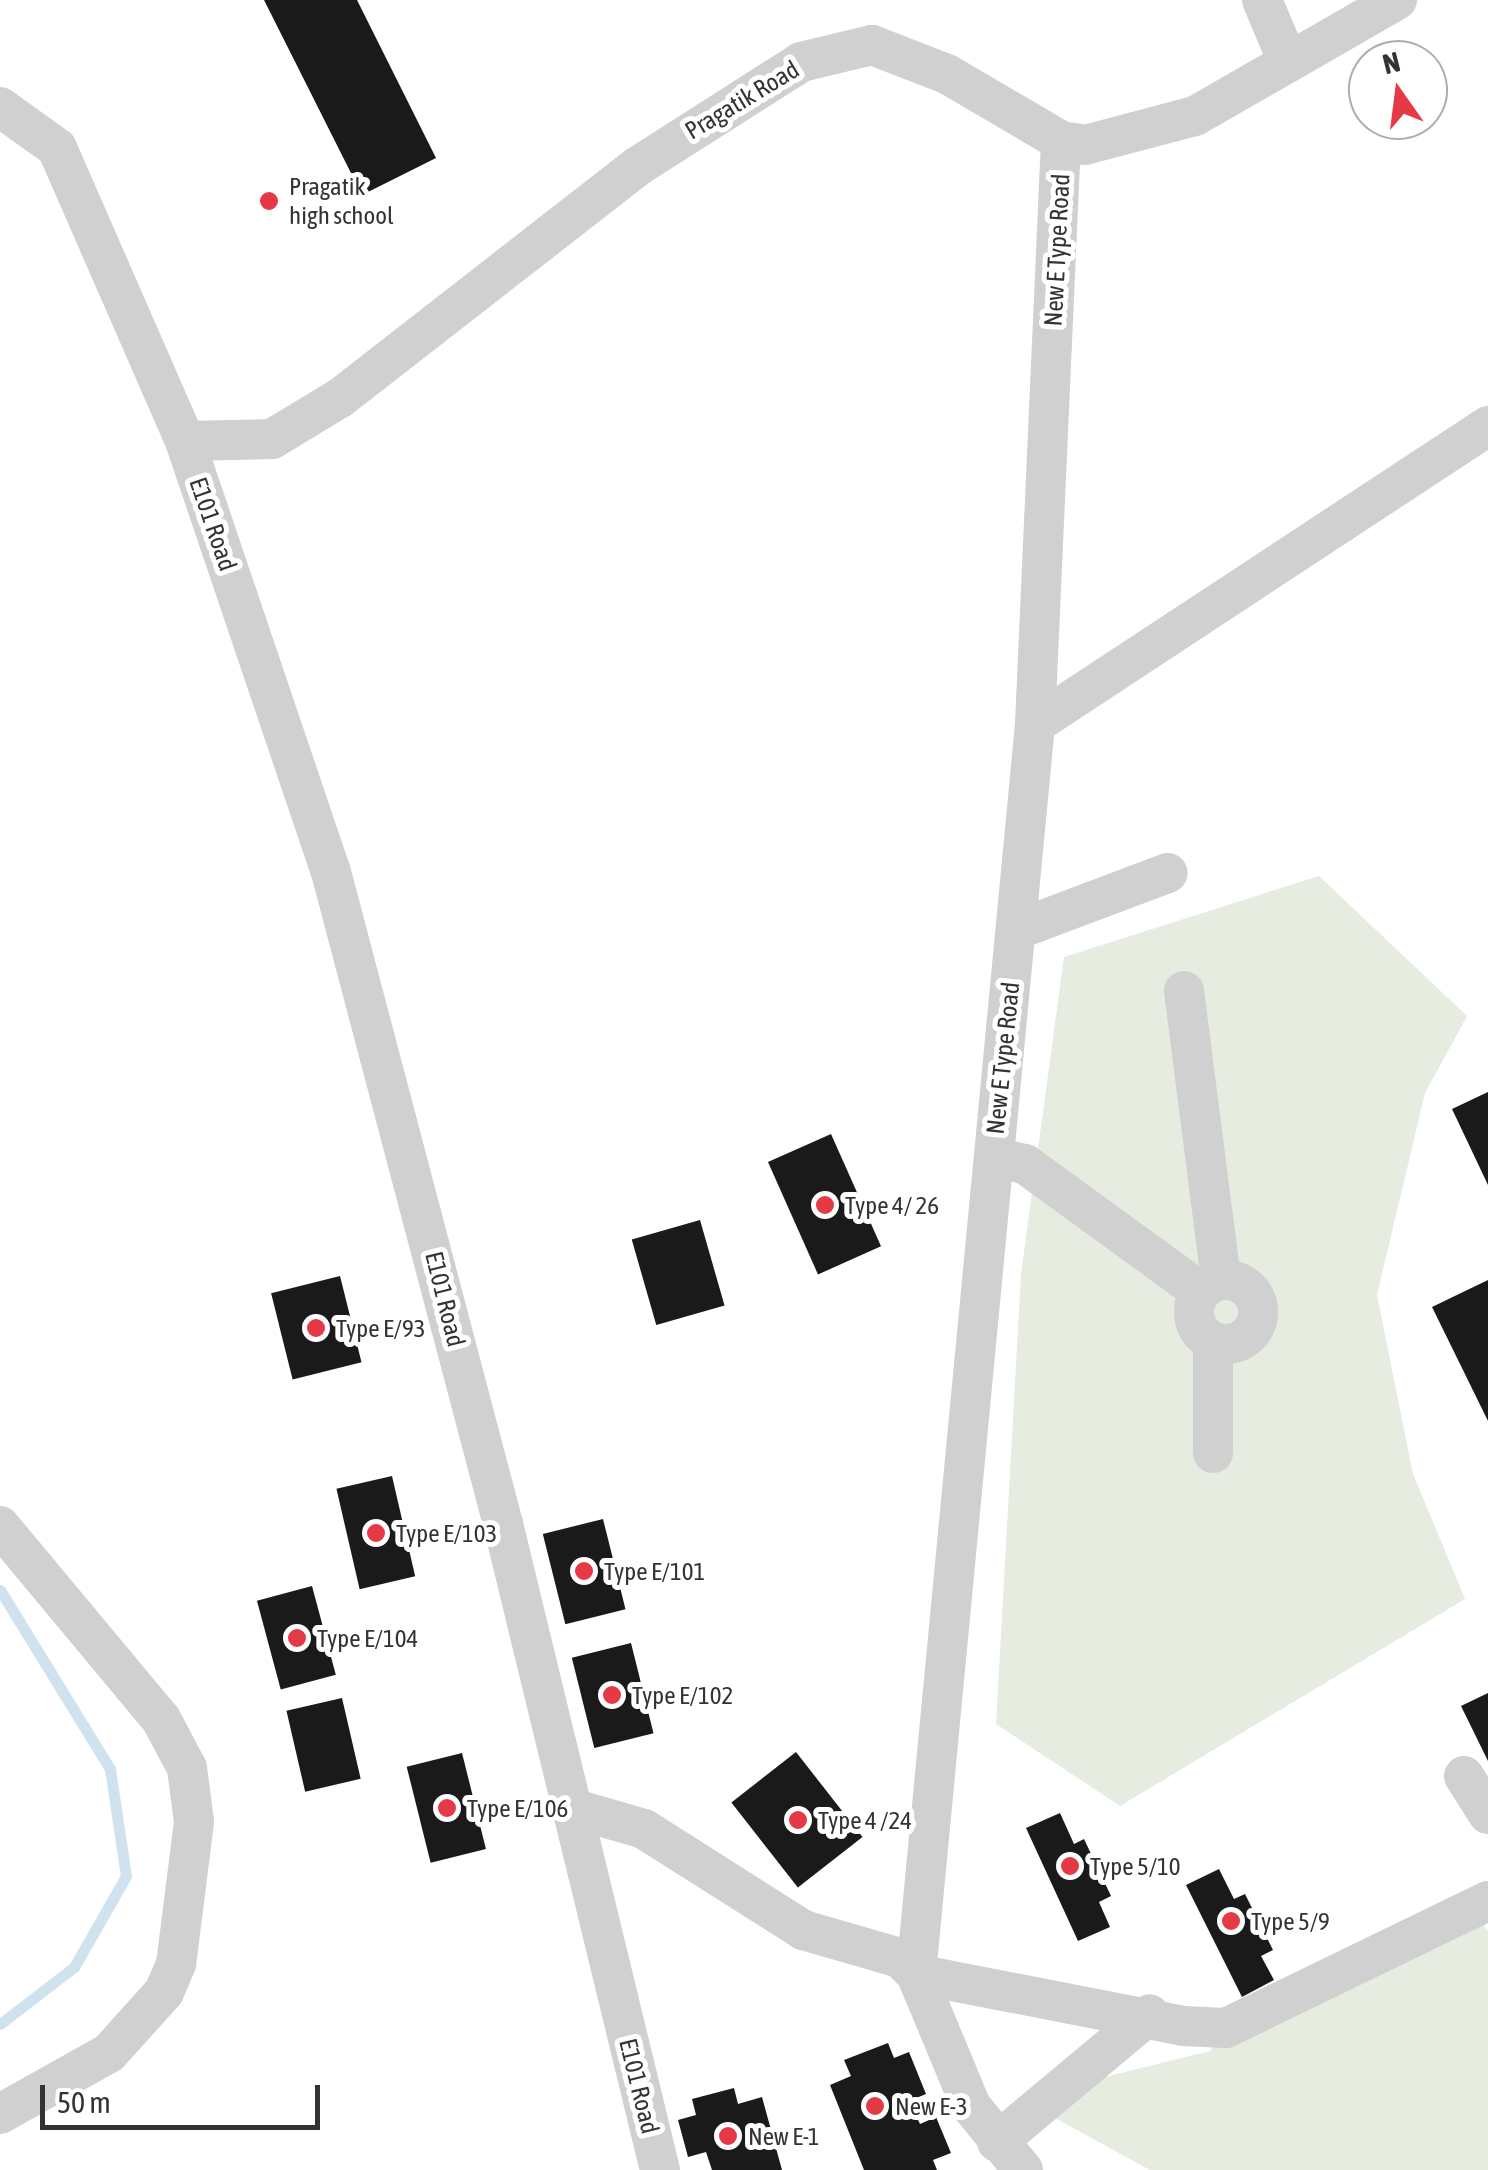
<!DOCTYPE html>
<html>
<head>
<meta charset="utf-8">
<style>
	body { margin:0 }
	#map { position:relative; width:1488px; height:2170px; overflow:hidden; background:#fff; font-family:"Asap Condensed",sans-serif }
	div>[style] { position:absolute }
	.green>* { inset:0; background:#e6ecdf }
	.stream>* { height:11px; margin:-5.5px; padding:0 5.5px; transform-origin:5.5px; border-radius:5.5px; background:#cfe2ee }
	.building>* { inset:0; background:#1a1a1a; transform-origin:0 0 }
	.minor>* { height:40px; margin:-20px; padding:0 20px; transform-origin:20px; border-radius:20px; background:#d0d0d0 }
	.minor>.ring { margin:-20px; padding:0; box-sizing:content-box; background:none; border:40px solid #d0d0d0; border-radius:50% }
	.dots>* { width:28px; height:28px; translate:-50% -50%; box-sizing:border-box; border:5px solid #fff; border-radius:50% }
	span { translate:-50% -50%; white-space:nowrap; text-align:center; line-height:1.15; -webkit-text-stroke:10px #fff; paint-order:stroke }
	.street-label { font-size:25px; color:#333 }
	.poi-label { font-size:25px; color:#333 }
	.left { translate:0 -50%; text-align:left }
	.north { position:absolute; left:1348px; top:40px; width:100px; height:100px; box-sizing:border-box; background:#fff; border:2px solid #adadad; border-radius:50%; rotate:346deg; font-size:28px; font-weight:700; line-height:40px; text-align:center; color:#333 }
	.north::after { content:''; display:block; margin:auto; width:35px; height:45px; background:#e63946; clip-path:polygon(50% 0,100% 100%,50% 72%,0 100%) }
	.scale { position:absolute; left:40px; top:2085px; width:280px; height:45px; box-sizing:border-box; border:5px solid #333; border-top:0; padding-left:12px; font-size:30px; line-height:35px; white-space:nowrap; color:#333; -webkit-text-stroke:8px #fff; paint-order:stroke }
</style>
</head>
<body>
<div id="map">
	<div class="green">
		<i style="clip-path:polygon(1319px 876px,1467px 1016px,1425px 1093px,1377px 1295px,1413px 1474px,1465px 1599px,1120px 1806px,996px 1724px,1021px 1274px,1064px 957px)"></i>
		<i style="clip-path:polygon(1476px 1913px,1488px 1931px,1488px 2170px,1150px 2170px,1055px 2118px,1041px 2093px,1210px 2051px,1225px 2026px)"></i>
	</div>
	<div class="stream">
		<i style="left:0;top:1590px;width:210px;rotate:58.4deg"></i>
		<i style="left:110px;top:1769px;width:108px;rotate:81.5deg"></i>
		<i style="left:126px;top:1876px;width:105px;rotate:119.7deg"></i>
		<i style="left:74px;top:1967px;width:93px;rotate:142.4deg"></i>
	</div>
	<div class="building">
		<i style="clip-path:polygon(264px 0,357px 0,436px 158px,362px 195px)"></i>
		<i style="clip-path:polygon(1488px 1092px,1488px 1185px,1452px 1109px)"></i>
		<i style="left:831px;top:1134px;width:123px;height:69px;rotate:66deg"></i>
		<i style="left:700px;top:1220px;width:89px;height:71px;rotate:74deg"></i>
		<i style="left:340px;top:1276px;width:89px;height:71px;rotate:76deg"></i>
		<i style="clip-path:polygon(1488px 1280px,1488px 1421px,1432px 1307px)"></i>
		<i style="left:392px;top:1476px;width:103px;height:57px;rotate:77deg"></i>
		<i style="left:603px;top:1519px;width:93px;height:62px;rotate:76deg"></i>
		<i style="left:312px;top:1586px;width:92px;height:57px;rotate:75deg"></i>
		<i style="left:631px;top:1643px;width:93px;height:61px;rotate:76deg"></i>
		<i style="clip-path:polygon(1488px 1693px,1488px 1761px,1461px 1706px)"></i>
		<i style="left:342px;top:1698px;width:83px;height:57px;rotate:77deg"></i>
		<i style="left:796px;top:1752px;width:108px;height:82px;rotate:52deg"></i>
		<i style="left:462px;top:1753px;width:99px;height:57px;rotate:76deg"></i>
		<i style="clip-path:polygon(1060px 1813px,1074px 1844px,1084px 1839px,1111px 1896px,1099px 1902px,1110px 1927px,1078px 1941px,1026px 1828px)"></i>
		<i style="clip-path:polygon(1219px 1869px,1234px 1899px,1245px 1894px,1273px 1950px,1261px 1956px,1274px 1980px,1242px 1997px,1186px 1885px)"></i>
		<i style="clip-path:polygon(888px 2043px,894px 2058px,909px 2052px,926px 2094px,909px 2101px,920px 2124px,936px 2117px,951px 2153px,933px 2160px,937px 2170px,864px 2170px,830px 2085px,851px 2076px,844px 2060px)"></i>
		<i style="clip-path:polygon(734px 2088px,738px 2104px,762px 2097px,782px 2170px,712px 2170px,706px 2152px,688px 2157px,678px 2120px,696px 2115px,692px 2099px)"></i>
	</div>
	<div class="minor">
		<i style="left:1262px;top:0;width:67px;rotate:67.2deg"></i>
		<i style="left:0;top:107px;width:70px;rotate:35.7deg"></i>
		<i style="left:57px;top:148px;width:320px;rotate:66.4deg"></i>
		<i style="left:185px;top:441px;width:455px;rotate:71.3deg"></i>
		<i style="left:331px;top:872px;width:674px;rotate:75.22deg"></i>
		<i style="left:503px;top:1524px;width:665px;rotate:76.34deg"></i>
		<i style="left:185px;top:441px;width:87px;rotate:-1.3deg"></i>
		<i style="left:272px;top:439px;width:79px;rotate:-31.1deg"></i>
		<i style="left:340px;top:398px;width:378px;rotate:-37.9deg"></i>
		<i style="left:638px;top:166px;width:193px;rotate:-32.5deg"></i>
		<i style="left:801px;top:62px;width:73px;rotate:-13.5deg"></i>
		<i style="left:872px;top:45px;width:80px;rotate:21.1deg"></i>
		<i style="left:947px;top:74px;width:132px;rotate:30.4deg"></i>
		<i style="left:1061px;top:141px;width:24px;rotate:9deg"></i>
		<i style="left:1085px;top:145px;width:114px;rotate:-14.8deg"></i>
		<i style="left:1195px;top:116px;width:233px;rotate:-29.9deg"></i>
		<i style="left:1035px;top:724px;width:542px;rotate:-33.34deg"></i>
		<i style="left:1016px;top:930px;width:162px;rotate:-20.6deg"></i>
		<i style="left:1184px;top:991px;width:290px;rotate:82.7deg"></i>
		<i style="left:994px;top:1157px;width:32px;rotate:13deg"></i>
		<i style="left:1025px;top:1164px;width:216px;rotate:36deg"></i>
		<i class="ring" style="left:1194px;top:1280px;width:24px;height:24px"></i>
		<i style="left:1213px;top:1453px;width:111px;rotate:-90deg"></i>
		<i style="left:0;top:1526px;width:251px;rotate:50.2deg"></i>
		<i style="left:161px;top:1719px;width:55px;rotate:62deg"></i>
		<i style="left:187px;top:1768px;width:54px;rotate:82.6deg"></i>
		<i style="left:194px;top:1822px;width:143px;rotate:97.2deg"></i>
		<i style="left:176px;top:1964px;width:30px;rotate:113deg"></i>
		<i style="left:164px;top:1992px;width:82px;rotate:132deg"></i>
		<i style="left:109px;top:2053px;width:125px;rotate:150.8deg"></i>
		<i style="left:1464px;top:1776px;width:45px;rotate:57.7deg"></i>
		<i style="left:568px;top:1807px;width:79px;rotate:16.1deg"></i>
		<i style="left:644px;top:1829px;width:188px;rotate:32.4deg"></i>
		<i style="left:803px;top:1930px;width:101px;rotate:16.1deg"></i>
		<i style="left:900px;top:1958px;width:23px;rotate:45deg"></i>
		<i style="left:916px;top:1974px;width:272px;rotate:11deg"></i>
		<i style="left:1183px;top:2026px;width:43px;rotate:2.7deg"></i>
		<i style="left:1226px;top:2028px;width:291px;rotate:-25.9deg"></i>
		<i style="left:997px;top:2142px;width:199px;rotate:-39.9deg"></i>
		<i style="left:1023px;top:2170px;width:82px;rotate:-129.1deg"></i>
		<i style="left:971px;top:2106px;width:143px;rotate:-112.6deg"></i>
		<i style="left:916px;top:1974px;width:1256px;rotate:-84.56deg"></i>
		<i style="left:1035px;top:724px;width:584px;rotate:-87.45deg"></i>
	</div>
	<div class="dots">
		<i style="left:269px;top:201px;background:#e63946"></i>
		<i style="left:825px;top:1205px;background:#e63946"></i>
		<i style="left:316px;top:1328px;background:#e63946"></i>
		<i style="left:376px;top:1533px;background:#e63946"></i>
		<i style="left:584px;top:1571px;background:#e63946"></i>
		<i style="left:297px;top:1638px;background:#e63946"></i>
		<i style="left:612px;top:1695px;background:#e63946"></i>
		<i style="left:447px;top:1808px;background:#e63946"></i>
		<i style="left:798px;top:1820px;background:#e63946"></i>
		<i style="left:1070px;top:1866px;background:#e63946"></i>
		<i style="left:1231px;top:1921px;background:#e63946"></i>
		<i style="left:875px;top:2106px;background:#e63946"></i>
		<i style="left:728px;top:2136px;background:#e63946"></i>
	</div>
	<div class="street-label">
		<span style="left:742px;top:100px;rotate:-31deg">Pragatik Road</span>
		<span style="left:1057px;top:250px;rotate:-87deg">New E Type Road</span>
		<span style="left:213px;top:524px;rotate:71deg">E101 Road</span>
		<span style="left:1003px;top:1058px;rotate:-84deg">New E Type Road</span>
		<span style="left:445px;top:1299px;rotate:76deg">E101 Road</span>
		<span style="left:639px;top:2086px;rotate:76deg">E101 Road</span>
	</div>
	<div class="poi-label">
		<span class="left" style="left:289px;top:201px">Pragatik<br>high school</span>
		<span class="left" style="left:845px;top:1205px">Type 4/ 26</span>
		<span class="left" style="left:336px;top:1328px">Type E/93</span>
		<span class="left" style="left:396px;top:1533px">Type E/103</span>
		<span class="left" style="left:604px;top:1571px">Type E/101</span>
		<span class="left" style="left:317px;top:1638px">Type E/104</span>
		<span class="left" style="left:632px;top:1695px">Type E/102</span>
		<span class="left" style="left:467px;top:1808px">Type E/106</span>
		<span class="left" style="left:818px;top:1820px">Type 4 /24</span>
		<span class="left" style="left:1090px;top:1866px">Type 5/10</span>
		<span class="left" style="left:1251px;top:1921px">Type 5/9</span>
		<span class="left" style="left:895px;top:2106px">New E-3</span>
		<span class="left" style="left:748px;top:2136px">New E-1</span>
	</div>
	<div class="north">N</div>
	<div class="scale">50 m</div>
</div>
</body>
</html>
